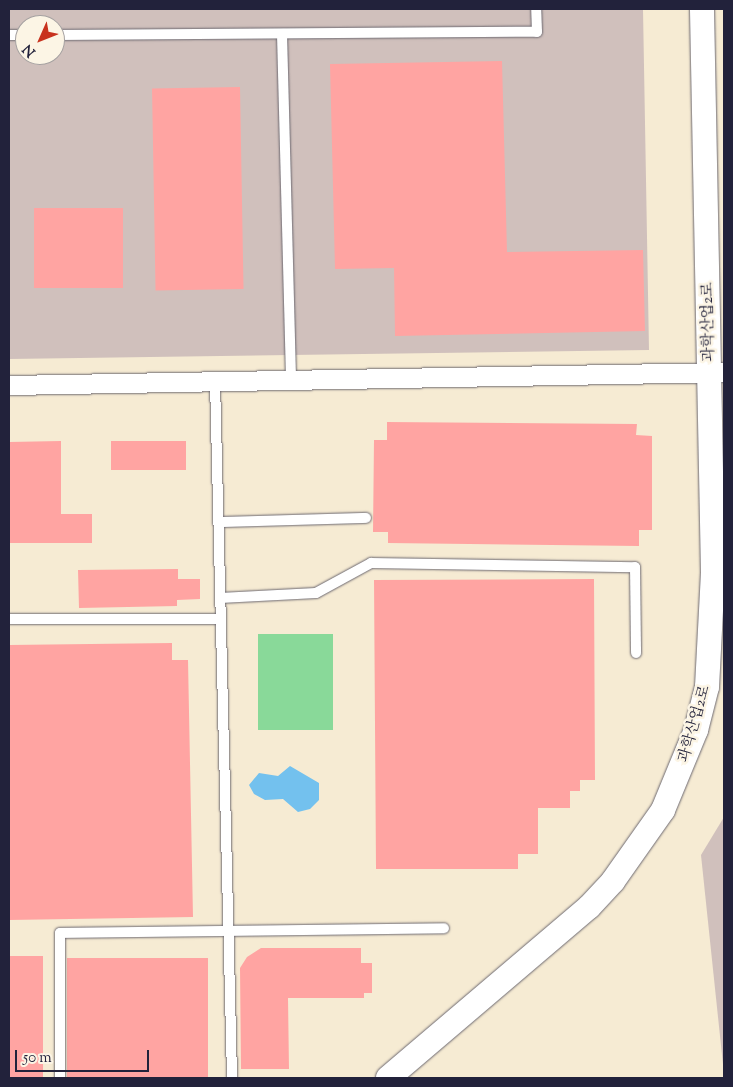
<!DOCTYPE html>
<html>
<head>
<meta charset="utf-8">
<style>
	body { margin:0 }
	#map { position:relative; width:733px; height:1087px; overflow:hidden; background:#f6ebd3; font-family:"Sorts Mill Goudy","Noto Serif KR",serif }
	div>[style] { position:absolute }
	.industrial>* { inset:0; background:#d0c0bc }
	.green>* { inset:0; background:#89d999; transform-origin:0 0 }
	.water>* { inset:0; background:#73c1ee }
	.building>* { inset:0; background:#ffa4a2; transform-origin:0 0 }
	.roads { filter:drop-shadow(0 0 1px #6c6870) drop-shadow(0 0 1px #6c6870) }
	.service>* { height:10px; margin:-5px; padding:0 5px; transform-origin:5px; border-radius:5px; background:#fff }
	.minor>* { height:19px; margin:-9.5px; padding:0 9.5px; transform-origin:9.5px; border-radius:9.5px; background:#fff }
	.tertiary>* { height:24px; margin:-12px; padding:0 12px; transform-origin:12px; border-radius:12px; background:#fff }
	span { translate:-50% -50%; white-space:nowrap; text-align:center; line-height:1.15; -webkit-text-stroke:5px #fcf5e5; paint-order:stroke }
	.street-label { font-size:15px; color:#22223b }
	.frame { position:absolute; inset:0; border:10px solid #22223b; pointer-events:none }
	.north { position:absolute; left:15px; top:15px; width:50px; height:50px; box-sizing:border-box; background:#fcf5e5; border:1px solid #a5a1a1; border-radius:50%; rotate:226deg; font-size:14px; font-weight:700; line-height:20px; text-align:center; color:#22223b }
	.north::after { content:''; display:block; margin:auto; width:18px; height:22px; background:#c8321e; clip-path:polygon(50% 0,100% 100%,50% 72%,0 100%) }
	.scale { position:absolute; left:15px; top:1050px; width:134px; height:22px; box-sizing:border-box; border:2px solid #22223b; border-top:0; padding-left:6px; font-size:15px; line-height:18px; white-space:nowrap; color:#22223b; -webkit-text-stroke:4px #fcf5e5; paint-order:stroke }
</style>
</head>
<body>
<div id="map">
	<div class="industrial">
		<i style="clip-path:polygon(evenodd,9px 9px,643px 9px,649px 350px,9px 359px,9px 9px,25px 25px,55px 25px,55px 55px,25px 55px,25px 25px)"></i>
		<i style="clip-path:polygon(724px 817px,724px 1074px,701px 855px)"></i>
	</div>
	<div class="green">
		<i style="left:258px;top:634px;width:75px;height:96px"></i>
	</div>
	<div class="water">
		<i style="clip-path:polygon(290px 766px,319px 783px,319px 800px,310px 809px,298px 812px,283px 799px,265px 800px,254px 794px,249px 785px,259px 773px,278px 776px)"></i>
	</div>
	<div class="building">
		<i style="clip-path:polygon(502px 61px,507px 252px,643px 250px,645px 331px,395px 336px,394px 268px,335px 269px,330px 64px)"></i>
		<i style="left:240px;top:87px;width:202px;height:88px;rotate:89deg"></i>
		<i style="left:34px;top:208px;width:89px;height:80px"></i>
		<i style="clip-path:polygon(387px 422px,637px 424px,636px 435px,652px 436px,652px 530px,639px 530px,639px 546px,388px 543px,388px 532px,373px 532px,374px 440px,387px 440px)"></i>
		<i style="clip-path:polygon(61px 441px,61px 514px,92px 514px,92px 543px,9px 543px,9px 442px)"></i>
		<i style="left:111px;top:441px;width:75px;height:29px"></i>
		<i style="clip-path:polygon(178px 569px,178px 579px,200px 579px,200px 599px,177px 600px,177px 606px,79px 608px,78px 570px)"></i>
		<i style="clip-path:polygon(594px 579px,595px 780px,580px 780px,580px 791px,570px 791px,570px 808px,538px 808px,538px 854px,518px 854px,518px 869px,376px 869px,374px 580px)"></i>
		<i style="clip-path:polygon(172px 643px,172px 660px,188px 660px,193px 917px,9px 920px,9px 645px)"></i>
		<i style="clip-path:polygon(261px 948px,361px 948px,361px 963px,372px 963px,372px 993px,364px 993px,364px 998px,288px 998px,289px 1069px,241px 1069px,240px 968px,247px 957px)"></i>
		<i style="left:9px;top:956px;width:34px;height:122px"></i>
		<i style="left:67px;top:958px;width:141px;height:120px"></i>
	</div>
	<div class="roads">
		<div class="service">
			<i style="left:282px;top:34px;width:346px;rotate:88.5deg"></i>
			<i style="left:9px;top:35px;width:16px"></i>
			<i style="left:55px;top:35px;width:482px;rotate:-0.4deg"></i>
			<i style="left:537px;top:32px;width:23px;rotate:-92deg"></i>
			<i style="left:215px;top:381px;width:697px;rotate:88.6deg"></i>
			<i style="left:219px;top:522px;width:147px;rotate:-1.6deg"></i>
			<i style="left:220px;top:598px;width:96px;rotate:-3deg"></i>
			<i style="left:316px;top:593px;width:63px;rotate:-28.6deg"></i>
			<i style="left:371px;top:563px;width:264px;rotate:0.9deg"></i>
			<i style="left:635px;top:567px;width:86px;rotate:89.3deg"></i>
			<i style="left:9px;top:619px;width:212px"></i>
			<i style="left:60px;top:1078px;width:145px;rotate:-90deg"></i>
			<i style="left:60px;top:933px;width:384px;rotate:-0.7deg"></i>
		</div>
		<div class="minor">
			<i style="left:9px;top:385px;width:715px;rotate:-1.04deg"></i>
		</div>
		<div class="tertiary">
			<i style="left:388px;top:1078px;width:264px;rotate:-40.4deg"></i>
			<i style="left:589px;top:907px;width:35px;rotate:-47deg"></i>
			<i style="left:613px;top:881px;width:87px;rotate:-54.8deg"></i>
			<i style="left:663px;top:810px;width:87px;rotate:-67.6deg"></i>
			<i style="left:696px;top:730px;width:44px;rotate:-75.7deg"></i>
			<i style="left:707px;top:687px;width:114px;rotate:-87deg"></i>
			<i style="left:713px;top:573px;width:564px;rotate:-91.12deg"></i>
		</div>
	</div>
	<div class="street-label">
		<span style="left:709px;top:322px;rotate:-91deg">과학산업2로</span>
		<span style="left:695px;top:724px;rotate:-74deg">과학산업2로</span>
	</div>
	<div class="frame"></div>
	<div class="north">N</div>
	<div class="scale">50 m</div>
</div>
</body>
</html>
